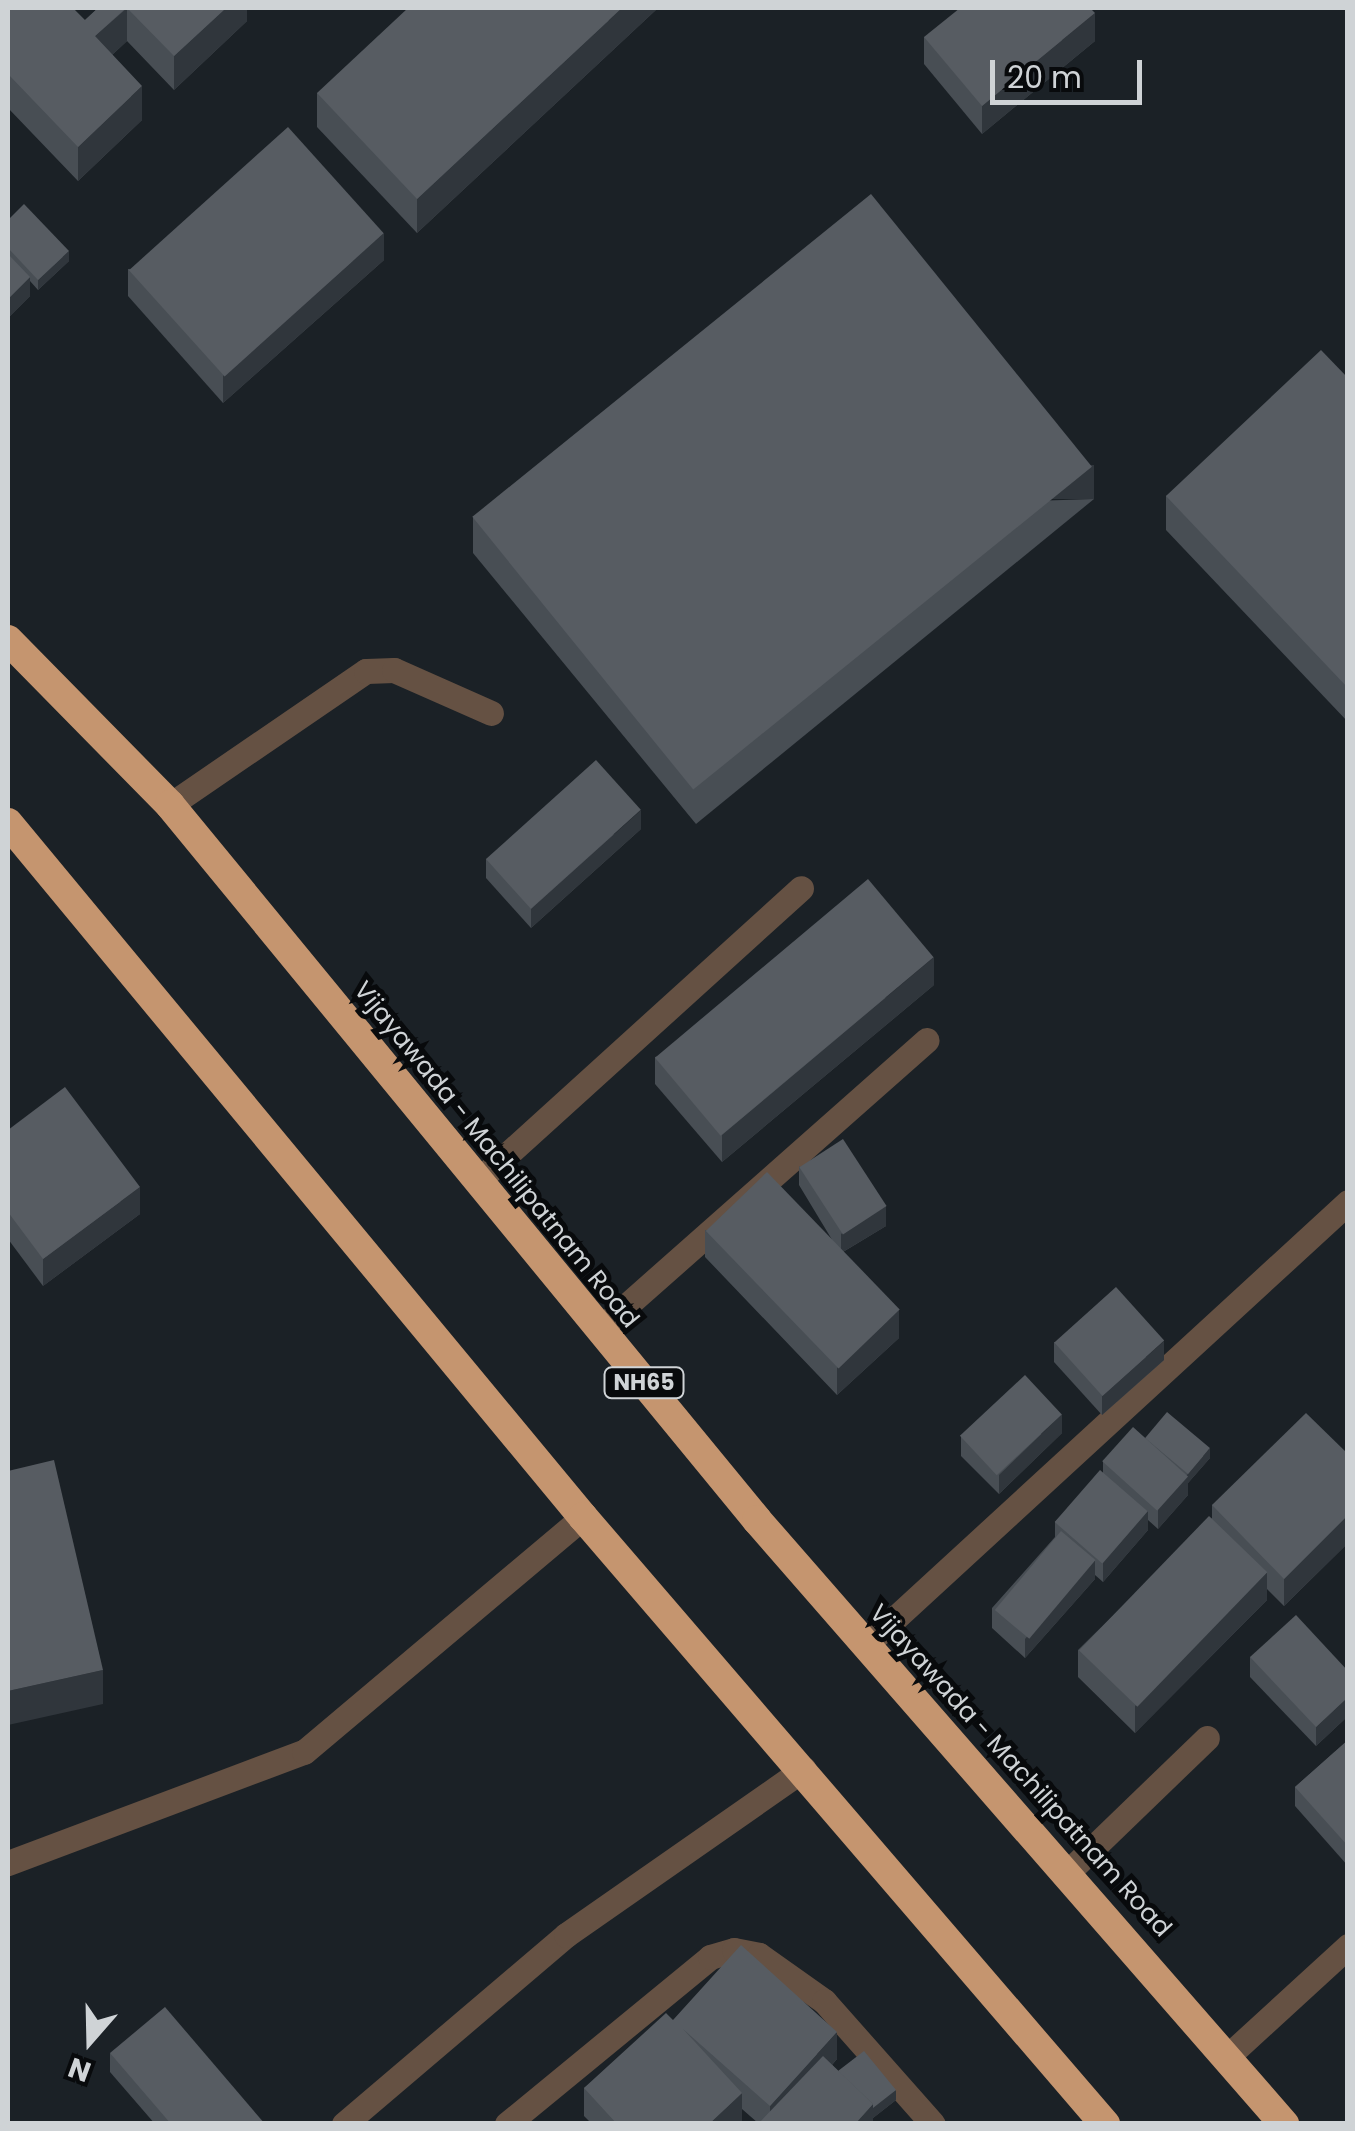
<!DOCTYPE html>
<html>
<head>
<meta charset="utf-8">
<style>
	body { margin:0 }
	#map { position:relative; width:1355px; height:2131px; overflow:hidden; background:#1b2126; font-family:Poppins,sans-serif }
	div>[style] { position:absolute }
	.lane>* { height:25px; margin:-12.5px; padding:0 12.5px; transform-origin:12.5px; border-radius:12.5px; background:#655143 }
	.street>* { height:25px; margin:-12.5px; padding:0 12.5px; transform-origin:12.5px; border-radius:12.5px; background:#655143 }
	.highway>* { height:30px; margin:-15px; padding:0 15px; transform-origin:15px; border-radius:15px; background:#c5956f }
	.wall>* { inset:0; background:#484e54 }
	.shaded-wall>* { inset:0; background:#30363c; transform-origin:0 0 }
	.building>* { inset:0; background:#575c62; transform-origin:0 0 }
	span { translate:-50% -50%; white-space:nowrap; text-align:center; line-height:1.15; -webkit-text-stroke:10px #080a0c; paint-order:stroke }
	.shield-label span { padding:2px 8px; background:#080a0c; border:2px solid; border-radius:8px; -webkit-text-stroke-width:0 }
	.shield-label { font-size:22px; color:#cfd3d6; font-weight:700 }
	.street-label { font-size:25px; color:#cfd3d6 }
	.frame { position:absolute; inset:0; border:10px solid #cfd3d6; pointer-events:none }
	.north { position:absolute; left:40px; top:1991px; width:100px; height:100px; -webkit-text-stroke:8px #080a0c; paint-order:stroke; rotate:200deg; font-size:28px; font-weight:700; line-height:40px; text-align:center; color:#cfd3d6 }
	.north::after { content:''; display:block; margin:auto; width:35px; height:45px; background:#cfd3d6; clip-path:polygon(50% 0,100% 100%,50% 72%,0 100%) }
	.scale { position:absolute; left:990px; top:60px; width:152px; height:45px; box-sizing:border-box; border:5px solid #cfd3d6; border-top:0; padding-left:12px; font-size:30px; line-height:35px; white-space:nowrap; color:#cfd3d6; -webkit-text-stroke:8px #080a0c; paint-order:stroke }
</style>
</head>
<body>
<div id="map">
	<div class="lane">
		<i style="left:170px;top:805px;width:237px;rotate:-34.4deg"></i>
		<i style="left:366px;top:671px;width:28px;rotate:-2deg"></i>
		<i style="left:394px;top:670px;width:106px;rotate:23.9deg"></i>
		<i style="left:478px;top:1181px;width:436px;rotate:-42.2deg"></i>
		<i style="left:600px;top:1329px;width:436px;rotate:-41.5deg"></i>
		<i style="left:1068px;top:1872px;width:193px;rotate:-44deg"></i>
		<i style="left:1228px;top:2056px;width:163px;rotate:-42.5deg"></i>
		<i style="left:507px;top:2124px;width:263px;rotate:-39.4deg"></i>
		<i style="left:710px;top:1957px;width:25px;rotate:-16deg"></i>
		<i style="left:734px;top:1950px;width:25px;rotate:11deg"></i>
		<i style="left:759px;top:1955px;width:80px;rotate:35.3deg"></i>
		<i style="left:824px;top:2001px;width:164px;rotate:48.5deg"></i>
	</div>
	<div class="street">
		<i style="left:867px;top:1644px;width:653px;rotate:-42.58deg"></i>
		<i style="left:8px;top:1863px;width:316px;rotate:-20.6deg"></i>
		<i style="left:304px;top:1752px;width:365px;rotate:-40.1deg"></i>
		<i style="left:344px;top:2124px;width:292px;rotate:-40.4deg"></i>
		<i style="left:566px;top:1935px;width:290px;rotate:-34.9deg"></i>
	</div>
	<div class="highway">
		<i style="left:8px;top:640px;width:231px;rotate:45.5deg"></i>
		<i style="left:170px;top:805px;width:925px;rotate:50.61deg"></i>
		<i style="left:757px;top:1520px;width:802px;rotate:48.89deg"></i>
		<i style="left:8px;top:823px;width:901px;rotate:50.36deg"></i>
		<i style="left:583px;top:1517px;width:801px;rotate:49.31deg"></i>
	</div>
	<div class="wall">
		<i style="clip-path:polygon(8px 8px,85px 20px,98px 8px,247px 8px,247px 21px,174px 90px,127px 41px,112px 55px,142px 120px,78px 181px,8px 108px)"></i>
		<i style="clip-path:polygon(658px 8px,417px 233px,317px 127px,317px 93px)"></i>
		<i style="clip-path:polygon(924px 37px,1095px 41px,982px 134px,924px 64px)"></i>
		<i style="clip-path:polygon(8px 220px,69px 261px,38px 290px,30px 281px,30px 296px,8px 318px)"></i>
		<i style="clip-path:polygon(384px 260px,223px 403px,128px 296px,128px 269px)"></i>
		<i style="clip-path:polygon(1348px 378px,1348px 722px,1166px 530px,1166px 496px)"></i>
		<i style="clip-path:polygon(1094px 499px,696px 824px,473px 553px,473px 518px)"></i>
		<i style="clip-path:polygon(641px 829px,531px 928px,486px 878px,486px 859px)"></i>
		<i style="clip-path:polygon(934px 985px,722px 1162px,655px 1084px,655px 1057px)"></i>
		<i style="clip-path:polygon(8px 1130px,140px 1214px,43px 1286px,8px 1239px)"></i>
		<i style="clip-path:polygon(799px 1166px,886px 1226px,843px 1252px,899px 1338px,837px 1395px,705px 1257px,705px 1230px,834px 1243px,799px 1185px)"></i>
		<i style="clip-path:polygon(1054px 1342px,1164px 1360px,1102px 1415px,1054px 1362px)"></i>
		<i style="clip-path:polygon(1062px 1433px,999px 1494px,961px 1456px,961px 1437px)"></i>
		<i style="clip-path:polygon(1145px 1438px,1210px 1458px,1188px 1483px,1188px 1495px,1158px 1529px,1148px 1520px,1148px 1530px,1103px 1582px,1095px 1575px,1095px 1579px,1025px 1658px,992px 1628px,992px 1608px,1055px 1537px,1055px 1522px,1103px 1473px,1103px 1462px)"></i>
		<i style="clip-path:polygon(1348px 1454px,1348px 1543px,1284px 1606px,1267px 1589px,1267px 1600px,1135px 1733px,1078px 1677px,1078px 1650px,1212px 1518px,1212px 1505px)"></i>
		<i style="clip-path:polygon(1250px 1657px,1348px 1671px,1348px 1716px,1316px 1746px,1250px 1677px)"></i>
		<i style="clip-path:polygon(1348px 1740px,1348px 1866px,1295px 1806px,1295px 1787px)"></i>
		<i style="clip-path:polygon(673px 2020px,837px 2059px,832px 2065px,838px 2071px,896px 2100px,873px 2118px,873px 2124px,758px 2123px,742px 2109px,742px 2120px,738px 2124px,592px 2124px,584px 2116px,584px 2088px)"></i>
		<i style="clip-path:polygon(110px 2053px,265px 2124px,155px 2124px,110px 2072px)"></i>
	</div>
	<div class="shaded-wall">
		<i style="clip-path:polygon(127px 8px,127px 41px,95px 71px,95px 36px)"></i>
		<i style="clip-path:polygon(226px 8px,247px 8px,247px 21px,174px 90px,174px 56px)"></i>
		<i style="clip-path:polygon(622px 8px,658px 8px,417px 233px,417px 199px)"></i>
		<i style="clip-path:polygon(1095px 13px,1095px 41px,982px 134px,982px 106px)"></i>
		<i style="clip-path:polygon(142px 86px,142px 120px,78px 181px,78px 147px)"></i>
		<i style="clip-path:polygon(384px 233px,384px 260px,223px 403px,223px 376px)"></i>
		<i style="clip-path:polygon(69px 251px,69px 261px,38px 290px,38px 280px)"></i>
		<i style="clip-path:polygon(30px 277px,30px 296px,8px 318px,8px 299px)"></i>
		<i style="left:1094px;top:465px;width:34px;height:514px;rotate:90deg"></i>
		<i style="clip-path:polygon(641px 810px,641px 829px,531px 928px,531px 909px)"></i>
		<i style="clip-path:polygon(934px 957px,934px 985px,722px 1162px,722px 1135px)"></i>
		<i style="clip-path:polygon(140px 1187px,140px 1214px,43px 1286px,43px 1259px)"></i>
		<i style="clip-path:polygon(886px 1206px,886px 1226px,841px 1253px,841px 1234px)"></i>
		<i style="clip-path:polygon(899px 1310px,899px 1338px,837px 1395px,837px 1368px)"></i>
		<i style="clip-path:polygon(1164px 1341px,1164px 1360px,1102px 1415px,1102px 1396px)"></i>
		<i style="clip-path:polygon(1062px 1414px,1062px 1433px,999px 1494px,999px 1475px)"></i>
		<i style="clip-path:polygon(1210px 1448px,1210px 1458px,1188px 1483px,1188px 1495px,1158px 1529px,1158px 1509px)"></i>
		<i style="clip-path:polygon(1148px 1511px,1148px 1530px,1103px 1582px,1103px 1563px)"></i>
		<i style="clip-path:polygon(1348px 1515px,1348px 1543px,1284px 1606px,1284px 1579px)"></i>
		<i style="clip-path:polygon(1095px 1560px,1095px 1579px,1025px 1658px,1025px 1639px)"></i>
		<i style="clip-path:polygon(1267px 1572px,1267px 1600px,1135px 1733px,1135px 1706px)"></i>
		<i style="clip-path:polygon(103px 1670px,103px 1704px,8px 1725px,8px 1691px)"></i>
		<i style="clip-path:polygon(1348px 1697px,1348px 1716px,1316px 1746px,1316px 1727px)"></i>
		<i style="clip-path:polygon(837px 2032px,837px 2059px,779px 2124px,770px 2124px,770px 2106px)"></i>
		<i style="clip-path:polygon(896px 2090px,896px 2100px,873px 2118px,873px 2124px,855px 2124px,873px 2104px)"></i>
		<i style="clip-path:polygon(742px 2093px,742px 2120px,738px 2124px,709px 2124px)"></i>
	</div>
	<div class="building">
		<i style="clip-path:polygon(8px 8px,73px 8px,85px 20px,98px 8px,126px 8px,95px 36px,142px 86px,78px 147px,8px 74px)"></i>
		<i style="clip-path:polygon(127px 8px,226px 8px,174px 56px)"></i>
		<i style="clip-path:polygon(408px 8px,622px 8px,417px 199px,317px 93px)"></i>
		<i style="clip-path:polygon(960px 8px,1090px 8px,1095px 13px,982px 106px,924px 37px)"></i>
		<i style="left:288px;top:127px;width:143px;height:214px;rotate:48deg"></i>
		<i style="left:871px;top:194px;width:351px;height:513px;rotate:51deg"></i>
		<i style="clip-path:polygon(24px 204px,69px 251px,38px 280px,8px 248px,8px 220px)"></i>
		<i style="clip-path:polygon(8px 254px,30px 277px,8px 299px)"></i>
		<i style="clip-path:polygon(1321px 350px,1348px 378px,1348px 688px,1166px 496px)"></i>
		<i style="left:596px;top:760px;width:67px;height:148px;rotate:48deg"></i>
		<i style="left:868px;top:879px;width:102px;height:278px;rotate:50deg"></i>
		<i style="clip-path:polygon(65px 1087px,140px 1187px,43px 1259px,8px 1212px,8px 1130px)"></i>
		<i style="left:843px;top:1139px;width:80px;height:52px;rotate:57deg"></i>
		<i style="left:767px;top:1172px;width:191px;height:85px;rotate:46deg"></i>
		<i style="left:1116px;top:1287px;width:72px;height:83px;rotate:48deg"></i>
		<i style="left:1025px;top:1375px;width:54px;height:89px;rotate:47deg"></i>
		<i style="left:1167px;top:1412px;width:56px;height:34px;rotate:40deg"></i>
		<i style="clip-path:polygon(1306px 1413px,1348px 1454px,1348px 1515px,1284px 1579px,1212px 1505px)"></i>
		<i style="left:1133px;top:1427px;width:74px;height:46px;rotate:42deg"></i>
		<i style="clip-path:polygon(54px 1460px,103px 1670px,8px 1691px,8px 1471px)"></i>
		<i style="left:1100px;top:1470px;width:63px;height:69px;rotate:41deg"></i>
		<i style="left:1209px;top:1516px;width:81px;height:187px;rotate:44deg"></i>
		<i style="left:1061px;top:1531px;width:45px;height:103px;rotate:40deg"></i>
		<i style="clip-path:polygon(1296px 1615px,1348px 1671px,1348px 1697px,1316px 1727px,1250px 1657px)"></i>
		<i style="clip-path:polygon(1348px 1740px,1348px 1846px,1295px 1787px)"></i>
		<i style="clip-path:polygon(741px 1945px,837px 2032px,770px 2106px,683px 2029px,742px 2093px,709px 2124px,617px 2124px,584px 2088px,666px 2013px,673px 2020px)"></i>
		<i style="clip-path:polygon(165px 2007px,265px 2124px,171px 2124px,110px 2053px)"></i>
		<i style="clip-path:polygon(864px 2051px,896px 2090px,873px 2108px,873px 2104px,838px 2071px)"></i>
		<i style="clip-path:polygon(823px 2056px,873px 2104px,855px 2124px,758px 2124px)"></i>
	</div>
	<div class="shield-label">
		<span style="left:644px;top:1383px">NH65</span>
	</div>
	<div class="street-label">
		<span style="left:496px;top:1155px;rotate:51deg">Vijayawada - Machilipatnam Road</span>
		<span style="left:1020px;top:1771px;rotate:48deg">Vijayawada - Machilipatnam Road</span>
	</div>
	<div class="frame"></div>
	<div class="north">N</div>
	<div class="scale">20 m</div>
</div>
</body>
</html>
